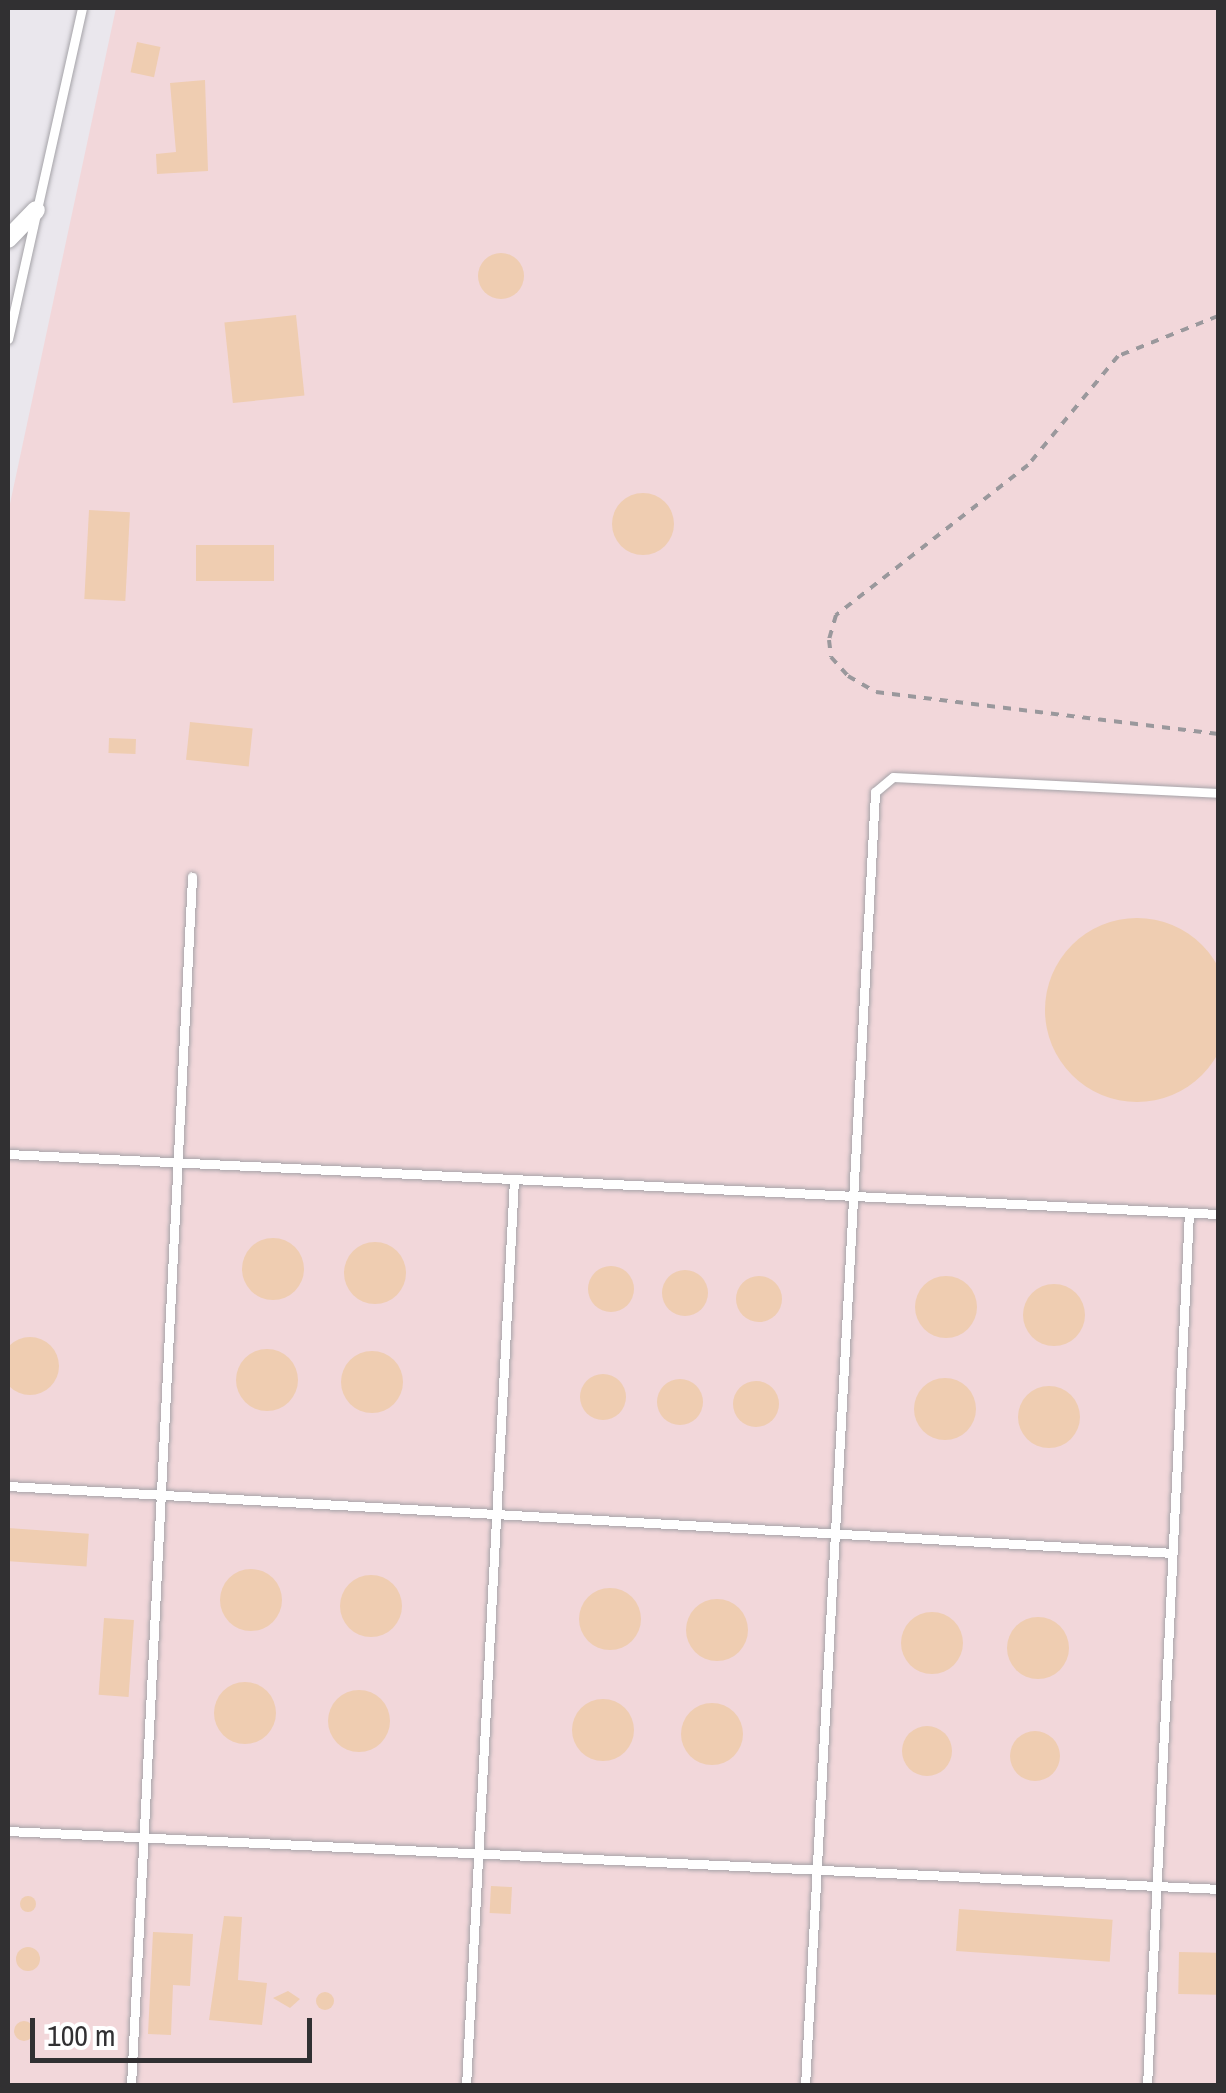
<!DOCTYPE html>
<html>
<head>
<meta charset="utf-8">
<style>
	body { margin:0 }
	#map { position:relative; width:1226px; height:2093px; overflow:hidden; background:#eae7ed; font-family:"Archivo Narrow",sans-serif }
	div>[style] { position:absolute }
	.industrial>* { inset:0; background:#f2d7da }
	.building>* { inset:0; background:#efcdb1; transform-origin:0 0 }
	.round { border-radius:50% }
	.path>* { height:4px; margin-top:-2px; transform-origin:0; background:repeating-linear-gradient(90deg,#9a989c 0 8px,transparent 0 16px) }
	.roads { filter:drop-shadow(0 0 2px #a5a3a8) drop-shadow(0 0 2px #a5a3a8) }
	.lane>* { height:9px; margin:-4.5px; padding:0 4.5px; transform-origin:4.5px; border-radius:4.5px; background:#fff }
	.street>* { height:18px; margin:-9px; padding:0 9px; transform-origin:9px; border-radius:9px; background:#fff }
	span { translate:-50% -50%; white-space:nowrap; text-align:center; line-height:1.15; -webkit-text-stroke:10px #fff; paint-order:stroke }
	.frame { position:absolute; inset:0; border:10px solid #313032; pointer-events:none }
	.scale { position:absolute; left:30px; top:2018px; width:282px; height:45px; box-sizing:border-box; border:5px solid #313032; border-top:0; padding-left:12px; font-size:30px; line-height:35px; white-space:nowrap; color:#313032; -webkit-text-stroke:8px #fff; paint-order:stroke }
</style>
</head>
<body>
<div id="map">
	<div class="industrial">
		<i style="clip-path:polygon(116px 8px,1218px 8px,1218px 2085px,8px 2086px,8px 513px)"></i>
	</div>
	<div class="building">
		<i style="left:137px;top:42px;width:24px;height:31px;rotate:12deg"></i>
		<i style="clip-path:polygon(205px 80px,208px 171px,157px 174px,156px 154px,176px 152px,170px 83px)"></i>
		<i class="round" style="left:478px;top:253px;width:46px;height:46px"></i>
		<i style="left:296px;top:315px;width:81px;height:72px;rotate:84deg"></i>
		<i class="round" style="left:612px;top:493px;width:62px;height:62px"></i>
		<i style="left:89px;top:510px;width:41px;height:89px;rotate:3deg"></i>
		<i style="left:274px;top:545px;width:36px;height:78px;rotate:90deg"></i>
		<i style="left:190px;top:722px;width:63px;height:38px;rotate:6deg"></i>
		<i style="left:109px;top:738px;width:27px;height:15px;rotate:2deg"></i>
		<i class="round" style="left:1045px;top:918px;width:184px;height:184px"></i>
		<i class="round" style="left:242px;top:1238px;width:62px;height:62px"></i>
		<i class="round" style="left:344px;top:1242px;width:62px;height:62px"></i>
		<i class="round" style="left:588px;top:1266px;width:46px;height:46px"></i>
		<i class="round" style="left:662px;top:1270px;width:46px;height:46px"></i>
		<i class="round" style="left:915px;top:1276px;width:62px;height:62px"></i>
		<i class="round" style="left:736px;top:1276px;width:46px;height:46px"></i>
		<i class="round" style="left:1023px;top:1284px;width:62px;height:62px"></i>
		<i class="round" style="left:1px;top:1337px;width:58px;height:58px"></i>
		<i class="round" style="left:236px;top:1349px;width:62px;height:62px"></i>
		<i class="round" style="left:341px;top:1351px;width:62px;height:62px"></i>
		<i class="round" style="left:580px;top:1374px;width:46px;height:46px"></i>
		<i class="round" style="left:914px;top:1378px;width:62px;height:62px"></i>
		<i class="round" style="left:657px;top:1379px;width:46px;height:46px"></i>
		<i class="round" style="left:733px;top:1381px;width:46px;height:46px"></i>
		<i class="round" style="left:1018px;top:1386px;width:62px;height:62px"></i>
		<i style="left:8px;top:1528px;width:81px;height:33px;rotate:4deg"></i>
		<i class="round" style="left:220px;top:1569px;width:62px;height:62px"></i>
		<i class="round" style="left:340px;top:1575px;width:62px;height:62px"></i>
		<i class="round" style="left:579px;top:1588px;width:62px;height:62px"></i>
		<i class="round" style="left:686px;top:1599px;width:62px;height:62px"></i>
		<i class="round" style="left:901px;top:1612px;width:62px;height:62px"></i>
		<i class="round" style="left:1007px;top:1617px;width:62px;height:62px"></i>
		<i style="left:104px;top:1618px;width:30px;height:77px;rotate:4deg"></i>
		<i class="round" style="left:214px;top:1682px;width:62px;height:62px"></i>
		<i class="round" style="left:328px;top:1690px;width:62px;height:62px"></i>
		<i class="round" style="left:572px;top:1699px;width:62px;height:62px"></i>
		<i class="round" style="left:681px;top:1703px;width:62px;height:62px"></i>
		<i class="round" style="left:902px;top:1726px;width:50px;height:50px"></i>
		<i class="round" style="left:1010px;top:1731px;width:50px;height:50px"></i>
		<i style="left:491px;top:1886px;width:21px;height:27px;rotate:3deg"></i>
		<i class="round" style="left:20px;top:1896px;width:16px;height:16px"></i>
		<i style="left:959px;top:1909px;width:154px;height:42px;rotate:4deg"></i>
		<i style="clip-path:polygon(224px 1916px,242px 1917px,238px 1980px,267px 1983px,262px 2025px,209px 2020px)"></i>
		<i style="clip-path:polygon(153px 1932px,193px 1934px,190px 1986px,173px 1985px,171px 2035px,148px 2034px)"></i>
		<i class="round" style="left:16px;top:1947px;width:24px;height:24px"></i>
		<i style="left:1179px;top:1952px;width:39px;height:42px;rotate:1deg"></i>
		<i style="clip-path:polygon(288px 1991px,300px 1999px,290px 2008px,273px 1998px)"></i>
		<i class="round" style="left:316px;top:1992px;width:18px;height:18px"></i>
		<i class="round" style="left:14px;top:2021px;width:20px;height:20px"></i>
	</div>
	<div class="path">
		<i style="left:1218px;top:316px;width:108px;rotate:158.2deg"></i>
		<i style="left:1118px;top:356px;width:141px;rotate:129.5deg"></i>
		<i style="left:1028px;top:465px;width:244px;rotate:142deg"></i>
		<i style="left:836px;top:615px;width:26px;rotate:106deg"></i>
		<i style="left:829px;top:640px;width:17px;rotate:83deg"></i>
		<i style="left:831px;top:657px;width:25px;rotate:48deg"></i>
		<i style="left:848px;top:676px;width:32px;rotate:30deg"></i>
		<i style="left:876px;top:692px;width:345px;rotate:7deg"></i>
	</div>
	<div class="roads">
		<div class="lane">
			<i style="left:8px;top:339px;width:339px;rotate:-77.4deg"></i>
			<i style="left:8px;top:1154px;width:1211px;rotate:2.84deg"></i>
			<i style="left:8px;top:1486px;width:1166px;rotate:3.29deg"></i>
			<i style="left:8px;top:1831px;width:1211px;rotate:2.74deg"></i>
			<i style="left:131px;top:2086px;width:1211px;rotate:-87.11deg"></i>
			<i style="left:466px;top:2086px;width:908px;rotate:-86.97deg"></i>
			<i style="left:805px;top:2086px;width:1296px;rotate:-86.9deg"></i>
			<i style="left:875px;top:792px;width:23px;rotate:-40deg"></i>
			<i style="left:893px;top:777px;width:325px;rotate:2.8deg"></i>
			<i style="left:1147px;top:2086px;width:874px;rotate:-87.25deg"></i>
		</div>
		<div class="street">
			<i style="left:8px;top:239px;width:40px;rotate:-46deg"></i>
		</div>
	</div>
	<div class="frame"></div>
	<div class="scale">100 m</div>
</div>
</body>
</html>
